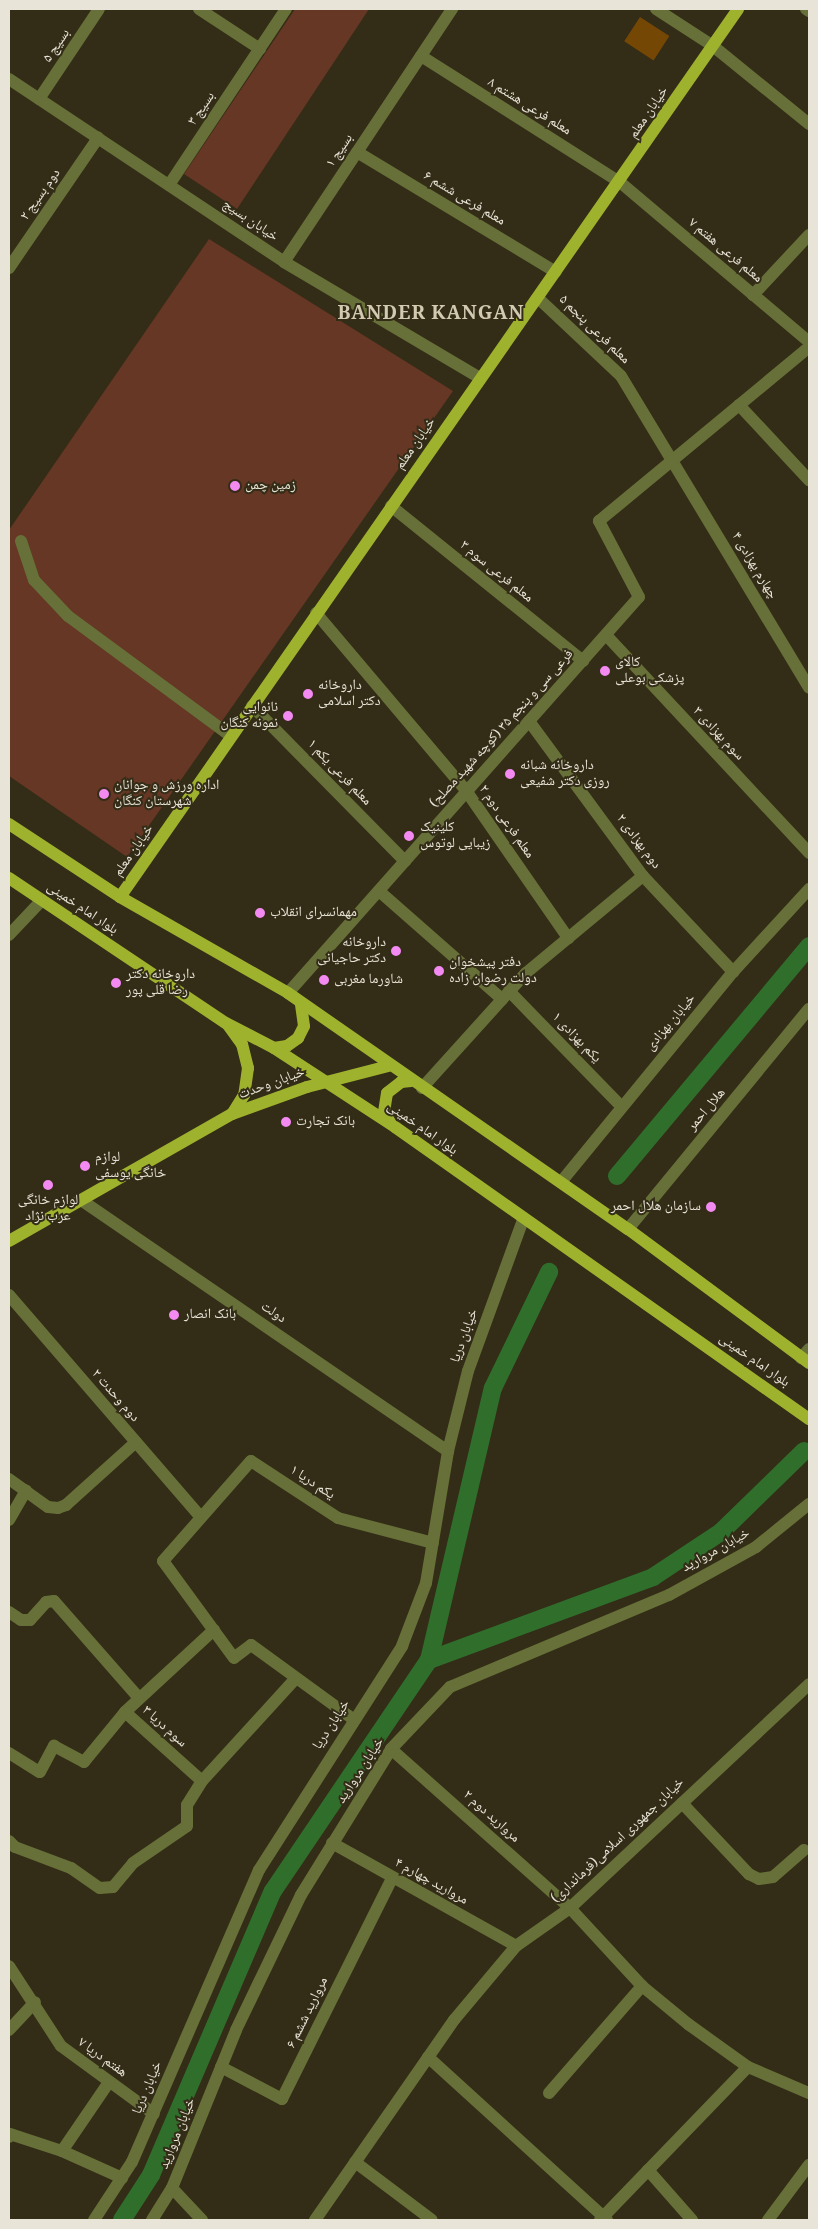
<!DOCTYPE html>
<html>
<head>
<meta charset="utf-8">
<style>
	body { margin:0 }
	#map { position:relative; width:818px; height:2229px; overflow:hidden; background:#332c17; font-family:Georgia,"Noto Naskh Arabic",serif }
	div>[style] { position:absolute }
	.green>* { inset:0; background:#653724 }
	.canal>* { height:18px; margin:-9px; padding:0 9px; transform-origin:9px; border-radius:9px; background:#306e2c }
	.building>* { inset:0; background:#754705; transform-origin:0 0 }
	.minor>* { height:12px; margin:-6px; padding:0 6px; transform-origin:6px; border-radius:6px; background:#667038 }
	.major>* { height:12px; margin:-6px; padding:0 6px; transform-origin:6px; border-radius:6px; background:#9fb22e }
	.dots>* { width:14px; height:14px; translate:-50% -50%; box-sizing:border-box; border:2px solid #332c17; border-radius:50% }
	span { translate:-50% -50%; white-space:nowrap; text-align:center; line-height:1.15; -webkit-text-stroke:4px #332c17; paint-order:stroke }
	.street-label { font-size:14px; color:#e8e4d7 }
	.poi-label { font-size:14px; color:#e8e4d7 }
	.left { translate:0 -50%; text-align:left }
	.right { translate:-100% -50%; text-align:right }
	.district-label { font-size:19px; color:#d3cbb1; font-weight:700; letter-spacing:1px }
	.frame { position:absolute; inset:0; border:10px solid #e8e4d7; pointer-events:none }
</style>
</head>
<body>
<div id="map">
	<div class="green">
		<i style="clip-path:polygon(295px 9px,369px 9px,237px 209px,184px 174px)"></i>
		<i style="clip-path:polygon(209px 239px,453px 391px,127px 857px,9px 776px,9px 530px)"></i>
	</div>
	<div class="canal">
		<i style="left:617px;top:1176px;width:300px;rotate:-50.1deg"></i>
		<i style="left:429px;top:1660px;width:239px;rotate:-20.3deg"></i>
		<i style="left:653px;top:1577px;width:82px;rotate:-33.5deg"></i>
		<i style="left:721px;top:1532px;width:116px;rotate:-44.3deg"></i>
		<i style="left:122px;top:2220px;width:54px;rotate:-57.2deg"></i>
		<i style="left:151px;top:2175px;width:309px;rotate:-66.8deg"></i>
		<i style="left:273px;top:1891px;width:279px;rotate:-56deg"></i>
		<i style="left:429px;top:1660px;width:279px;rotate:-76.8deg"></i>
		<i style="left:493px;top:1388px;width:129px;rotate:-64.2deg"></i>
	</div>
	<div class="building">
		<i style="left:640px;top:17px;width:35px;height:29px;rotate:33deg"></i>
	</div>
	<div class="minor">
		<i style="left:199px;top:9px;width:73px;rotate:33.3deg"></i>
		<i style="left:656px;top:9px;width:68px;rotate:33deg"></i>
		<i style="left:713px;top:46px;width:124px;rotate:39.1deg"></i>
		<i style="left:806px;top:9px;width:4px;rotate:34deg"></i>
		<i style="left:421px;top:56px;width:237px;rotate:32.4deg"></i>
		<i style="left:621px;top:183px;width:246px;rotate:40.2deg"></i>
		<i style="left:9px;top:79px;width:330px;rotate:33.6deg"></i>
		<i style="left:284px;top:262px;width:228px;rotate:30.6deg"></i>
		<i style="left:39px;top:99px;width:108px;rotate:-56.3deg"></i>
		<i style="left:357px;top:152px;width:232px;rotate:31.1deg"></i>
		<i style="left:169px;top:185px;width:211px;rotate:-56.4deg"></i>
		<i style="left:284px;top:262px;width:304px;rotate:-56.4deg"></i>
		<i style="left:9px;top:268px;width:158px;rotate:-55.6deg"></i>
		<i style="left:753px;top:295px;width:82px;rotate:-47deg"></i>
		<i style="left:539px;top:299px;width:112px;rotate:43.2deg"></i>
		<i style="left:621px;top:376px;width:364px;rotate:58.9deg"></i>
		<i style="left:739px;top:405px;width:103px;rotate:47deg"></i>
		<i style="left:391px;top:506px;width:247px;rotate:38.9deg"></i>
		<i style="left:21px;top:541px;width:41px;rotate:71.6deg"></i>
		<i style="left:34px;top:580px;width:50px;rotate:46.6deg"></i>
		<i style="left:68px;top:616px;width:202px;rotate:36.4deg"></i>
		<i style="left:316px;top:613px;width:234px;rotate:49.8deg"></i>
		<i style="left:467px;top:792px;width:178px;rotate:55.3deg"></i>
		<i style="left:606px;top:635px;width:298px;rotate:47deg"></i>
		<i style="left:252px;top:706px;width:218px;rotate:45.4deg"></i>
		<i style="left:529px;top:721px;width:192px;rotate:53.7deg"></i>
		<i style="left:643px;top:876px;width:132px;rotate:46.8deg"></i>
		<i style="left:379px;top:891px;width:164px;rotate:41.3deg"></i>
		<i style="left:9px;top:935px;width:48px;rotate:-46.7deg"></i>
		<i style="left:509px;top:991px;width:161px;rotate:45.8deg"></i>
		<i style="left:288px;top:993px;width:529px;rotate:-48.45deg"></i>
		<i style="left:639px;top:597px;width:86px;rotate:-117.8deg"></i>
		<i style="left:599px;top:521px;width:273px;rotate:-39.6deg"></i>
		<i style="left:422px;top:1088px;width:155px;rotate:-47.9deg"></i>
		<i style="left:526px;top:973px;width:152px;rotate:-39.7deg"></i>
		<i style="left:561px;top:1182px;width:271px;rotate:-50.7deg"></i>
		<i style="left:733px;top:972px;width:113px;rotate:-47.5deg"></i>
		<i style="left:81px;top:1200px;width:445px;rotate:34.4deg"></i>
		<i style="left:628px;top:1229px;width:285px;rotate:-50.6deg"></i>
		<i style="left:9px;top:1295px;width:292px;rotate:49.2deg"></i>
		<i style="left:801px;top:1358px;width:12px;rotate:-48deg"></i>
		<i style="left:9px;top:1479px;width:48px;rotate:35.7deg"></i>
		<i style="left:48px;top:1507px;width:10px;rotate:6deg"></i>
		<i style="left:58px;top:1508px;width:9px;rotate:-21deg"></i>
		<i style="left:66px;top:1505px;width:94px;rotate:-42deg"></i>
		<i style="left:9px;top:1520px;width:34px;rotate:-60deg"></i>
		<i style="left:9px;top:1612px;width:14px;rotate:34deg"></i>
		<i style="left:21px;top:1620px;width:9px"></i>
		<i style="left:30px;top:1620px;width:24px;rotate:-48deg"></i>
		<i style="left:46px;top:1602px;width:8px;rotate:-7deg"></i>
		<i style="left:54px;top:1601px;width:129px;rotate:48.8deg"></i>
		<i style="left:125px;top:1712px;width:121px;rotate:-42.7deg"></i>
		<i style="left:353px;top:1719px;width:126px;rotate:-144deg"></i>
		<i style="left:251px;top:1645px;width:21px;rotate:143deg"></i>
		<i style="left:234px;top:1658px;width:120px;rotate:-126.2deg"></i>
		<i style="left:163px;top:1561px;width:133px;rotate:-48.7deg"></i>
		<i style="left:251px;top:1461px;width:104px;rotate:33.2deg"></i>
		<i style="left:338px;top:1518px;width:98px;rotate:14.7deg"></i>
		<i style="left:391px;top:1749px;width:239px;rotate:41.6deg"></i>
		<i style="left:570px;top:1908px;width:106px;rotate:47.3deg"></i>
		<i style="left:642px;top:1986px;width:60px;rotate:39.6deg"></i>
		<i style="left:688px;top:2024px;width:74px;rotate:35.6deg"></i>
		<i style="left:748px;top:2067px;width:66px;rotate:23.1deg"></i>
		<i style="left:9px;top:1753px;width:36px;rotate:32deg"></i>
		<i style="left:40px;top:1772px;width:30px;rotate:-62deg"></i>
		<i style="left:54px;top:1746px;width:34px;rotate:28deg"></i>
		<i style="left:84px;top:1762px;width:65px;rotate:-50.6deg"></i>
		<i style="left:125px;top:1712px;width:103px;rotate:41.9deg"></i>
		<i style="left:202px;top:1781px;width:139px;rotate:-47.6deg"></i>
		<i style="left:682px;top:1803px;width:98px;rotate:46.7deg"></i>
		<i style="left:749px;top:1874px;width:11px;rotate:27deg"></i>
		<i style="left:759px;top:1879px;width:14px;rotate:-8deg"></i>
		<i style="left:773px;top:1877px;width:41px;rotate:-41.1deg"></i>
		<i style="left:9px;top:1841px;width:8px;rotate:45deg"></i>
		<i style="left:15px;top:1847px;width:60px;rotate:20.6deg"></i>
		<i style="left:71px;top:1868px;width:35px;rotate:35deg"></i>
		<i style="left:100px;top:1888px;width:13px;rotate:-4deg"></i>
		<i style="left:113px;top:1887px;width:31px;rotate:-50deg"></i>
		<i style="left:133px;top:1863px;width:65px;rotate:-34.4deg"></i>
		<i style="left:187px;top:1826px;width:21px;rotate:-90deg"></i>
		<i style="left:187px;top:1805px;width:28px;rotate:-58deg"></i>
		<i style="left:332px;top:1843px;width:211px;rotate:29.2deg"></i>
		<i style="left:9px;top:1966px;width:95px;rotate:57deg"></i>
		<i style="left:61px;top:2046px;width:115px;rotate:36.2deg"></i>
		<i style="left:9px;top:2030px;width:38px;rotate:-47deg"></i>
		<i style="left:428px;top:2057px;width:242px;rotate:42.3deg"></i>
		<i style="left:221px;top:2067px;width:69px;rotate:27.7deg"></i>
		<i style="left:282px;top:2099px;width:247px;rotate:-63.5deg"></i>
		<i style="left:549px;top:2093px;width:142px;rotate:-49deg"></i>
		<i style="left:9px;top:2137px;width:3px;rotate:-72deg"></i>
		<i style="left:10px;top:2134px;width:55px;rotate:18.1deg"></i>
		<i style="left:62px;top:2151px;width:83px;rotate:-55.7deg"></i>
		<i style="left:62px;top:2151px;width:66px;rotate:24.2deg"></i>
		<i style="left:355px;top:2162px;width:96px;rotate:37deg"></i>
		<i style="left:648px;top:2170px;width:67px;rotate:48.7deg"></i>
		<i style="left:172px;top:2188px;width:44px;rotate:46.8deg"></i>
		<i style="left:94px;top:2220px;width:69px;rotate:-56.8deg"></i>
		<i style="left:132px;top:2162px;width:318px;rotate:-66.5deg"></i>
		<i style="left:259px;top:1870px;width:266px;rotate:-57.4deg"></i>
		<i style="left:402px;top:1646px;width:67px;rotate:-69.1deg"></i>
		<i style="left:426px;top:1583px;width:134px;rotate:-80.5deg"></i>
		<i style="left:448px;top:1451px;width:82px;rotate:-76deg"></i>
		<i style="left:468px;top:1371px;width:161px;rotate:-70deg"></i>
		<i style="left:152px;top:2220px;width:38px;rotate:-58deg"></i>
		<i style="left:172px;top:2188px;width:170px;rotate:-67.9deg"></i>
		<i style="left:236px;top:2030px;width:150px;rotate:-64.3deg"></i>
		<i style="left:301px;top:1895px;width:172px;rotate:-58.3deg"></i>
		<i style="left:391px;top:1749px;width:86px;rotate:-46.4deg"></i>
		<i style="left:450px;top:1687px;width:238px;rotate:-22.8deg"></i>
		<i style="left:669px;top:1595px;width:99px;rotate:-28.9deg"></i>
		<i style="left:756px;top:1547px;width:68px;rotate:-39.1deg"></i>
		<i style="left:315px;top:2220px;width:244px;rotate:-55.2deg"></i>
		<i style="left:454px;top:2020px;width:97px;rotate:-50deg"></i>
		<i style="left:516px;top:1946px;width:66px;rotate:-35.1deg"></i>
		<i style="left:570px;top:1908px;width:328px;rotate:-43.1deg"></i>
		<i style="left:600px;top:2220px;width:213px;rotate:-46deg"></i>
		<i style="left:768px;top:2220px;width:69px;rotate:-53.3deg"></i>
	</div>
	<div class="major">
		<i style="left:9px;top:824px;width:133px;rotate:33.3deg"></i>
		<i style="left:120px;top:897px;width:193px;rotate:29.7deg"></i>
		<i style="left:288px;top:993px;width:414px;rotate:34.8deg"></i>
		<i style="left:628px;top:1229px;width:225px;rotate:36.5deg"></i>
		<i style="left:9px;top:878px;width:261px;rotate:33.8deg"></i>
		<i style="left:226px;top:1023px;width:54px;rotate:27.5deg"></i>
		<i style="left:274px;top:1048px;width:145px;rotate:33.1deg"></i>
		<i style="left:395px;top:1127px;width:507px;rotate:35.2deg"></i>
		<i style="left:120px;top:897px;width:1082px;rotate:-55.16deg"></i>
		<i style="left:228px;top:1025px;width:24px;rotate:54deg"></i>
		<i style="left:242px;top:1044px;width:25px;rotate:76deg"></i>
		<i style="left:248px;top:1068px;width:27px;rotate:98deg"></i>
		<i style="left:244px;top:1095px;width:22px;rotate:122deg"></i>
		<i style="left:274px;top:1048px;width:13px;rotate:-9deg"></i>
		<i style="left:287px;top:1046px;width:14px;rotate:-36deg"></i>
		<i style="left:298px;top:1038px;width:13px;rotate:-63deg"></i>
		<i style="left:304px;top:1026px;width:21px;rotate:-98deg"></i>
		<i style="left:391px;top:1124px;width:14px;rotate:-120deg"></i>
		<i style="left:384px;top:1112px;width:19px;rotate:-81deg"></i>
		<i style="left:387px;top:1093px;width:18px;rotate:-38deg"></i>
		<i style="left:401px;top:1082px;width:10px;rotate:-6deg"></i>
		<i style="left:9px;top:1241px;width:257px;rotate:-29.7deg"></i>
		<i style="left:232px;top:1114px;width:80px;rotate:-19.8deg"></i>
		<i style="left:307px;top:1087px;width:84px;rotate:-14.5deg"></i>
	</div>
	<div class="dots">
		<i style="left:235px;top:486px;background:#f38af1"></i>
		<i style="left:605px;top:671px;background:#f38af1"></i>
		<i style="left:308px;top:694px;background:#f38af1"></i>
		<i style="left:288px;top:716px;background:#f38af1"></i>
		<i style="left:510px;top:774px;background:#f38af1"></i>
		<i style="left:104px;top:794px;background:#f38af1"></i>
		<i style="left:409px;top:836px;background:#f38af1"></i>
		<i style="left:260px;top:913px;background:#f38af1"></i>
		<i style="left:396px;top:951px;background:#f38af1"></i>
		<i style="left:439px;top:971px;background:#f38af1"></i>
		<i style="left:324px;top:980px;background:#f38af1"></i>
		<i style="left:116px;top:983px;background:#f38af1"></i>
		<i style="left:286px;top:1122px;background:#f38af1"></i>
		<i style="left:85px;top:1166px;background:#f38af1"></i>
		<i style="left:48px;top:1185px;background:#f38af1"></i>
		<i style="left:711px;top:1207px;background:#f38af1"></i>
		<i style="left:174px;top:1315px;background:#f38af1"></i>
	</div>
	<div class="street-label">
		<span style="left:57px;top:46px;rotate:-56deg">بسیج ۵</span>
		<span style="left:529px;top:107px;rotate:32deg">معلم فرعی هشتم ۸</span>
		<span style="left:202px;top:109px;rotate:-56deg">بسیج ۳</span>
		<span style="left:649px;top:113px;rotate:-56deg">خیابان معلم</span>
		<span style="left:340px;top:151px;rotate:-56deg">بسیج ۱</span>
		<span style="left:41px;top:195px;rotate:-55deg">دوم بسیج ۲</span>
		<span style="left:464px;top:199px;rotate:31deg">معلم فرعی ششم ۶</span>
		<span style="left:250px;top:221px;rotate:34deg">خیابان بسیج</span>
		<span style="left:725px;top:251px;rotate:40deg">معلم فرعی هفتم ۷</span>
		<span style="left:594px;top:330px;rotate:44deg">معلم فرعی پنجم ۵</span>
		<span style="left:416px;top:444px;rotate:-55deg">خیابان معلم</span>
		<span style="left:754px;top:566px;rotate:59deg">چهارم بهزادی ۴</span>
		<span style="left:496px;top:572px;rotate:39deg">معلم فرعی سوم ۳</span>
		<span style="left:502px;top:729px;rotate:-48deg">فرعی سی و پنجم ۳۵ (کوچه شهید مصلح)</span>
		<span style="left:718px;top:734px;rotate:47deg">سوم بهزادی ۳</span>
		<span style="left:339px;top:773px;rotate:46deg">معلم فرعی یکم ۱</span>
		<span style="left:506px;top:822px;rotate:55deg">معلم فرعی دوم ۲</span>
		<span style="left:638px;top:842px;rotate:53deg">دوم بهزادی ۲</span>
		<span style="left:134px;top:851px;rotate:-55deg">خیابان معلم</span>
		<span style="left:82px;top:909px;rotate:34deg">بلوار امام خمینی</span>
		<span style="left:671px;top:1023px;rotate:-50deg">خیابان بهزادی</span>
		<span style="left:576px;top:1038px;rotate:46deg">یکم بهزادی ۱</span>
		<span style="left:272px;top:1084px;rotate:-20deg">خیابان وحدت</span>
		<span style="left:707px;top:1110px;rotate:-50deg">هلال احمر</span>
		<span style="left:422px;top:1129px;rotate:35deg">بلوار امام خمینی</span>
		<span style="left:273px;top:1313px;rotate:34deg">دولت</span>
		<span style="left:465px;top:1336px;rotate:-70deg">خیابان دریا</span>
		<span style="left:754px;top:1361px;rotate:35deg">بلوار امام خمینی</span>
		<span style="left:115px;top:1396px;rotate:49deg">دوم وحدت ۲</span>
		<span style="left:312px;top:1483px;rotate:33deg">یکم دریا ۱</span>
		<span style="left:716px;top:1551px;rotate:-29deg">خیابان مروارید</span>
		<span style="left:332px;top:1725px;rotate:-57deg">خیابان دریا</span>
		<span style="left:164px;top:1727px;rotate:42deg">سوم دریا ۳</span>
		<span style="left:361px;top:1771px;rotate:-57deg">خیابان مروارید</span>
		<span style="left:491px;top:1817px;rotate:42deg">مروارید دوم ۲</span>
		<span style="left:618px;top:1841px;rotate:-43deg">خیابان جمهوری اسلامی(فرمانداری)</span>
		<span style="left:431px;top:1882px;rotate:29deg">مروارید چهارم ۴</span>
		<span style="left:308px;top:2013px;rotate:-64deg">مروارید ششم ۶</span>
		<span style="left:102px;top:2058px;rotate:36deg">هفتم دریا ۷</span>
		<span style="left:148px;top:2088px;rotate:-67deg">خیابان دریا</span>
		<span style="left:178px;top:2134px;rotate:-68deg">خیابان مروارید</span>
	</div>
	<div class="poi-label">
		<span class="left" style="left:245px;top:486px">زمین چمن</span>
		<span class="left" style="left:615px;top:671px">کالای<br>پزشکی بوعلی</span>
		<span class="left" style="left:318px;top:694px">داروخانه<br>دکتر اسلامی</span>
		<span class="right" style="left:278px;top:716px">نانوایی<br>نمونه کنگان</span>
		<span class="left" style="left:520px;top:774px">داروخانه شبانه<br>روزی دکتر شفیعی</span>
		<span class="left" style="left:114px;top:794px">اداره ورزش و جوانان<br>شهرستان کنگان</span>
		<span class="left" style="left:420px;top:836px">کلینیک<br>زیبایی لوتوس</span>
		<span class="left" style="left:270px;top:913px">مهمانسرای انقلاب</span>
		<span class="right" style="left:386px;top:951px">داروخانه<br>دکتر حاجیانی</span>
		<span class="left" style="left:449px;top:971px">دفتر پیشخوان<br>دولت رضوان زاده</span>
		<span class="left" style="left:126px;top:983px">داروخانه دکتر<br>رضا قلی پور</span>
		<span class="left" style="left:334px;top:980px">شاورما مغربی</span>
		<span class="left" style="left:296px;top:1122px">بانک تجارت</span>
		<span class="left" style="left:95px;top:1166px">لوازم<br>خانگی یوسفی</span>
		<span style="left:48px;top:1209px">لوازم خانگی<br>عرب نژاد</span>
		<span class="right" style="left:701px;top:1207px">سازمان هلال احمر</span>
		<span class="left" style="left:184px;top:1315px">بانک انصار</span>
	</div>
	<div class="district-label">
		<span style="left:431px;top:316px">BANDER KANGAN</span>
	</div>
	<div class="frame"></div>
</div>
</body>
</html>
